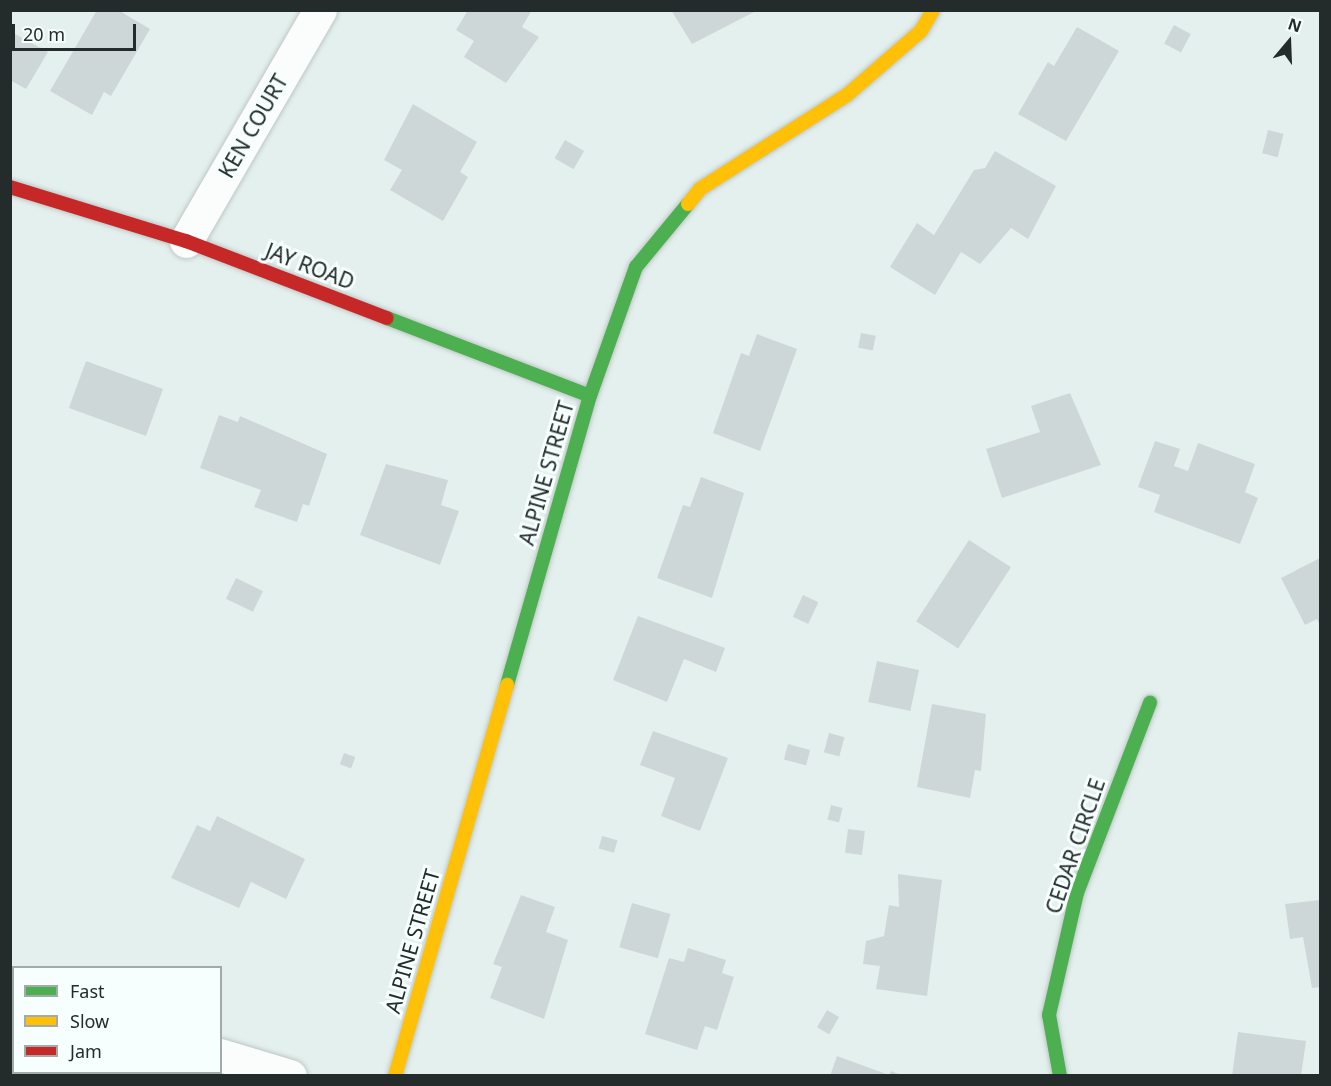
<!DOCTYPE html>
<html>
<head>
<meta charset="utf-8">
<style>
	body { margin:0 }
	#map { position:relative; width:1331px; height:1086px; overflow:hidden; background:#e4f0ee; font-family:"Noto Sans",sans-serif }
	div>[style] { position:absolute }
	.building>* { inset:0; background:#ced7d8; transform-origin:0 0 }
	.roads { filter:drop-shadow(0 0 2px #bec7c5) drop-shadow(0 0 2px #bec7c5) }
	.street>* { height:33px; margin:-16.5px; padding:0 16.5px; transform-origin:16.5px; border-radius:16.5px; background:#fbfdfc }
	.fast>* { height:14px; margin:-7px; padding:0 7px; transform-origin:7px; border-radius:7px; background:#4caf50 }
	.slow>* { height:14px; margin:-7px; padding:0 7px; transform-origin:7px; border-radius:7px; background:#ffc107 }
	.jam>* { height:14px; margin:-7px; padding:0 7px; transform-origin:7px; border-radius:7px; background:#c62828 }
	span { translate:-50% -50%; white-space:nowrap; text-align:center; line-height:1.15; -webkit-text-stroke:6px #f6fffd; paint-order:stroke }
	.street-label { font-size:21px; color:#232c2b }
	.frame { position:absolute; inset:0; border:12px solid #232c2b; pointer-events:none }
	.legend { position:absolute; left:12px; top:966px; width:210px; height:108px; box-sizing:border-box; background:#f6fffd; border:2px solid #a2aba9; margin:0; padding:8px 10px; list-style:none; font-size:18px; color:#232c2b }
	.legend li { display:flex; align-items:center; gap:12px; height:30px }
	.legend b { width:30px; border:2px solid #a2aba9 }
	.north { position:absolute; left:1259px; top:12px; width:60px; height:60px; -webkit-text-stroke:4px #f6fffd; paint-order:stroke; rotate:19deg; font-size:16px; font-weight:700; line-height:24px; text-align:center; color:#232c2b }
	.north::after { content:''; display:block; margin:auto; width:21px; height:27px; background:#232c2b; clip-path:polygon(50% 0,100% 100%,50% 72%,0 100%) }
	.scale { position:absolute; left:12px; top:24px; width:124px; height:27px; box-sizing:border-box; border:3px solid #232c2b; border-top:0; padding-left:8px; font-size:18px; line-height:21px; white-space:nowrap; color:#232c2b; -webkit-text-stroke:4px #f6fffd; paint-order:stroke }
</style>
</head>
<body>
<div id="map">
	<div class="building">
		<i style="clip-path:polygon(97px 10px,118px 10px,150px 29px,111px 96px,104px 92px,92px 115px,50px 91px)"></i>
		<i style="clip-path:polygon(468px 10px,532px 10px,522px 27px,539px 37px,506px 83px,464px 57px,474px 41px,456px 30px)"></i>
		<i style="clip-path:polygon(671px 10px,758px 10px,692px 44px)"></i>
		<i style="left:1174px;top:25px;width:19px;height:21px;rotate:28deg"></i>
		<i style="clip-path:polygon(1077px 27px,1119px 51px,1066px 141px,1018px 114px,1048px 62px,1054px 66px)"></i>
		<i style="clip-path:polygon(10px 31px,48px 52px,26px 89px,10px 80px)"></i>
		<i style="clip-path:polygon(413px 104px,477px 142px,460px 172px,468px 177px,443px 221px,390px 190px,402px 170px,384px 160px)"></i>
		<i style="left:1268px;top:130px;width:16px;height:24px;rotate:14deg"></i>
		<i style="left:565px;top:140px;width:22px;height:21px;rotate:30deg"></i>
		<i style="clip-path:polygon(995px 151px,1056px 186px,1028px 239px,1011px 228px,980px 264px,961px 252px,935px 295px,890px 267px,917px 223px,934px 235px,974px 170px,985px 168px)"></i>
		<i style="left:861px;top:333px;width:15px;height:15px;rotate:11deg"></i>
		<i style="clip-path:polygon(757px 334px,797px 349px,760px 451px,713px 433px,741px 353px,749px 356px)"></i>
		<i style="left:86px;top:361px;width:82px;height:50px;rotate:20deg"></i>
		<i style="clip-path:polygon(1070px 393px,1101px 465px,1002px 498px,986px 449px,1040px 432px,1031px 406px)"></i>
		<i style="clip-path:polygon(219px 415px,238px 422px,240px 416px,327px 454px,309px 506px,303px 504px,297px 522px,254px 507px,261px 490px,200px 468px)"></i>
		<i style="clip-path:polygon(1155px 441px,1180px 449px,1174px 466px,1188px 471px,1198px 443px,1255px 464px,1245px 492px,1258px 498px,1240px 544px,1154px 512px,1160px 495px,1138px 487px)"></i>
		<i style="clip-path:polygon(386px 464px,448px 480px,441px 505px,459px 511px,440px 565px,360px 535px)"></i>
		<i style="clip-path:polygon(701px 477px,744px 493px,712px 598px,657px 578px,683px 505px,690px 507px)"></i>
		<i style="left:969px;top:540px;width:50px;height:97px;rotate:33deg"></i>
		<i style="clip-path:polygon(1320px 558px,1320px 626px,1317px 619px,1305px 625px,1281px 578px)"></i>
		<i style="left:236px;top:578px;width:30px;height:23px;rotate:26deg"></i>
		<i style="left:803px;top:595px;width:17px;height:24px;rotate:25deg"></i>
		<i style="clip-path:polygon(638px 616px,725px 648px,716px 672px,684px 659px,667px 702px,613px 680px)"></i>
		<i style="left:877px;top:661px;width:43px;height:42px;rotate:12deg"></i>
		<i style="clip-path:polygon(932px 704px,986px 714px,981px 771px,975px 770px,970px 798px,917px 787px)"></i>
		<i style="clip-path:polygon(653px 731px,728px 758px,700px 831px,661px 816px,675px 778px,640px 765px)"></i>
		<i style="left:829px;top:733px;width:16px;height:20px;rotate:15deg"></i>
		<i style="left:788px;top:744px;width:23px;height:16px;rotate:15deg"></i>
		<i style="left:344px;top:753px;width:12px;height:12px;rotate:20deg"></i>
		<i style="left:831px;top:805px;width:12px;height:15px;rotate:14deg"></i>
		<i style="clip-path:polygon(217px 816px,305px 859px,286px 899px,251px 882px,239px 908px,171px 878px,197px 825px,210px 831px)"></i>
		<i style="left:848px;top:829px;width:17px;height:24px;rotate:7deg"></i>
		<i style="left:602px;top:836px;width:16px;height:13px;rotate:15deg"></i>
		<i style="clip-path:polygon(898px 874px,942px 880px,927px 996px,876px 989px,880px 966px,863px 964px,866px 941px,884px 936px,889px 905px,899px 907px)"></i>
		<i style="clip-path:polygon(521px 895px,555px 907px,546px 932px,568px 940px,544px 1019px,490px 998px,502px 967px,493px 964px)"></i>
		<i style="clip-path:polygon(1320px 900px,1320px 987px,1312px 988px,1303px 937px,1290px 939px,1285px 904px)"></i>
		<i style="left:632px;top:903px;width:40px;height:46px;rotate:16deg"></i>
		<i style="clip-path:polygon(688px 948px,726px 960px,722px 973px,734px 977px,717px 1030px,705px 1026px,697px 1050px,645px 1034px,669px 958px,684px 962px)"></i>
		<i style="left:827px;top:1010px;width:14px;height:20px;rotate:30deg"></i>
		<i style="clip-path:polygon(1238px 1032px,1306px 1041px,1301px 1076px,1232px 1076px)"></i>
		<i style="clip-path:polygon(837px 1056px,889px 1075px,891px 1071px,904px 1076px,830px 1076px)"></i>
	</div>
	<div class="roads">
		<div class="street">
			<i style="left:186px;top:241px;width:267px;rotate:-59.9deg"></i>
			<i style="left:10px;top:994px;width:4px;rotate:14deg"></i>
			<i style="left:220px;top:1055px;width:73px;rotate:16.7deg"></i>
		</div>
		<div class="fast">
			<i style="left:387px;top:318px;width:217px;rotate:21deg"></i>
			<i style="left:507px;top:685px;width:301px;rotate:-74deg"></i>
			<i style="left:590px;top:396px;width:137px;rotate:-70.4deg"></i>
			<i style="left:636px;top:267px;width:82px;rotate:-50.5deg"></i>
			<i style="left:1060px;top:1076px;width:62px;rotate:-100.2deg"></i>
			<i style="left:1049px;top:1015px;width:125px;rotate:-77.1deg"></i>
			<i style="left:1077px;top:893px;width:204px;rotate:-69deg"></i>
		</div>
		<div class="slow">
			<i style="left:688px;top:204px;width:19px;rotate:-51deg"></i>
			<i style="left:700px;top:189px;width:174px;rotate:-32.6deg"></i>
			<i style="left:847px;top:95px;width:98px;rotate:-40.9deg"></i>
			<i style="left:921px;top:31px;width:24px;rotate:-60deg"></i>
			<i style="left:395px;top:1076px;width:407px;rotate:-74deg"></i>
		</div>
		<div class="jam">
			<i style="left:10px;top:187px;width:184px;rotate:17.1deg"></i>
			<i style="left:186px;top:241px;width:215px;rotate:21deg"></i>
		</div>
	</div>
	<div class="street-label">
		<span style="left:253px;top:126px;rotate:-60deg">KEN COURT</span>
		<span style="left:310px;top:266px;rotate:21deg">JAY ROAD</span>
		<span style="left:546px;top:473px;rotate:-74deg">ALPINE STREET</span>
		<span style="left:1075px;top:846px;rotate:-71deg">CEDAR CIRCLE</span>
		<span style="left:412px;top:941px;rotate:-74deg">ALPINE STREET</span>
	</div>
	<div class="frame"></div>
	<ul class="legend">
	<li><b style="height:8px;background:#4caf50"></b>Fast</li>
	<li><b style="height:8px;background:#ffc107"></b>Slow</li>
	<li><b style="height:8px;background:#c62828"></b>Jam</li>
	</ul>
	<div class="north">N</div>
	<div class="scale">20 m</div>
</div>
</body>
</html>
